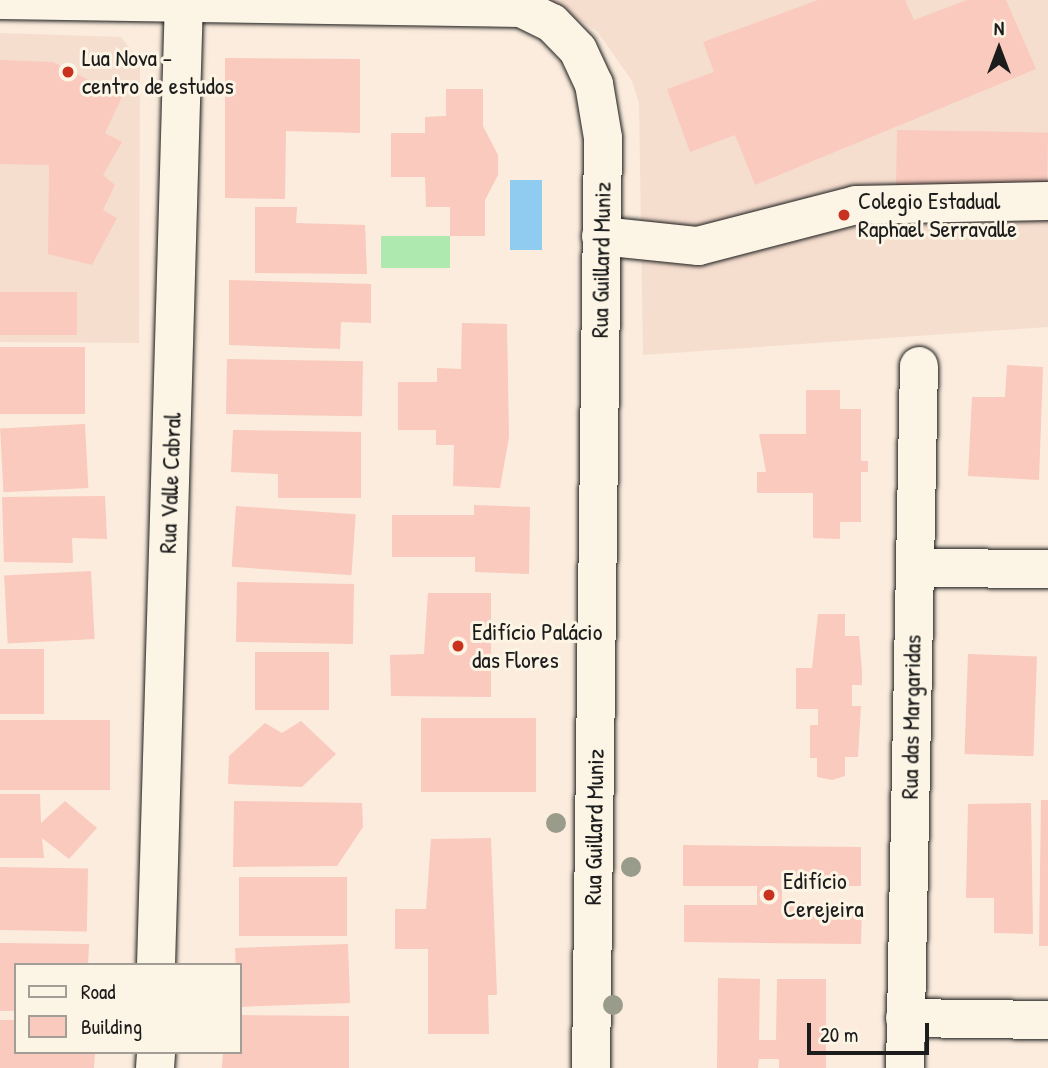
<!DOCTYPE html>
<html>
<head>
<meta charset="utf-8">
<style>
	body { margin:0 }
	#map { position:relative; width:1048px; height:1068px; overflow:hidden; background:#fbecdd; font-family:"Patrick Hand",sans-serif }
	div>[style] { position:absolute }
	.built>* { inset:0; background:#f6decf }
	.green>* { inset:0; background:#aeeab0; transform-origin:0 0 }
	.water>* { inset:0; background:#90cbf0; transform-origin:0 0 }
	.building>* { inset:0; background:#f9cabd; transform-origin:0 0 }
	.roads { filter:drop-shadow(0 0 2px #1c1c1c) drop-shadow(0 0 2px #1c1c1c) }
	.minor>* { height:38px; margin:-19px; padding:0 19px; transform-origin:19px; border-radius:19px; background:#fcf5e5 }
	.trees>* { width:20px; height:20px; margin:-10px; border-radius:50%; background:#999c8b }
	.dots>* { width:19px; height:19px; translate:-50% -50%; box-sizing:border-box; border:4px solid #fcf5e5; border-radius:50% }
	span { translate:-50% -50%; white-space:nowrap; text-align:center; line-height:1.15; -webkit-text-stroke:6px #fcf5e5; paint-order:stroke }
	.poi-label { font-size:24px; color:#1c1c1c }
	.left { translate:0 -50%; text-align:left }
	.street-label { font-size:24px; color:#1c1c1c }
	.legend { position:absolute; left:14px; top:963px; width:228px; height:91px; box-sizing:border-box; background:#fcf5e5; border:2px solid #a29e95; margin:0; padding:9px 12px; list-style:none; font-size:21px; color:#1c1c1c }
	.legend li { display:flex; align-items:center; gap:14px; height:35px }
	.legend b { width:35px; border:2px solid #a29e95 }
	.north { position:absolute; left:964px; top:14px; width:70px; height:70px; -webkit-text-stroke:5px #fcf5e5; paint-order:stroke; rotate:0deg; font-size:19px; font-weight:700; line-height:28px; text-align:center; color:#1c1c1c }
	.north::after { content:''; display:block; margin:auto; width:24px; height:32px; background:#1c1c1c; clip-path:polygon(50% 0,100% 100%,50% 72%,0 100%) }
	.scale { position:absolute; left:807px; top:1023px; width:122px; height:32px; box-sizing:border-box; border:4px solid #1c1c1c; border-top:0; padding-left:9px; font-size:21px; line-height:24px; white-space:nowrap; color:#1c1c1c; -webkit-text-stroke:5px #fcf5e5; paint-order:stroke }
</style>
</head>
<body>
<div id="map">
	<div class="built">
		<i style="clip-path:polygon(548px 0,1048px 0,1048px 327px,643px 355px,639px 103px,632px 81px,597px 31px)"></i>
		<i style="clip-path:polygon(0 33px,121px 37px,140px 62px,139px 343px,0 342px)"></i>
	</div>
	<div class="green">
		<i style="left:381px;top:236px;width:69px;height:32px"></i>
	</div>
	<div class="water">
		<i style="left:510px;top:180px;width:32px;height:70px"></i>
	</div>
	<div class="building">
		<i style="clip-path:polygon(818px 0,905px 0,914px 20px,967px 0,1006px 0,1036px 69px,755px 185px,735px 135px,690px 152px,667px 89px,714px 72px,703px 42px)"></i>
		<i style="clip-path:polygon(225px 58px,360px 59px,360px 133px,286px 131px,285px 199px,225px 198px)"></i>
		<i style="clip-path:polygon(0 60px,53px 62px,122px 97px,105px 133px,122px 142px,103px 175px,115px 185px,103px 210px,117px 218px,92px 265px,48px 254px,49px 165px,0 164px)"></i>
		<i style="clip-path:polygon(446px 89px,483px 89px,483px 126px,498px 155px,498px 175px,485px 200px,485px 236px,450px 236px,450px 207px,426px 207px,425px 177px,391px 177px,391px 133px,425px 133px,425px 117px,446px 116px)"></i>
		<i style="left:897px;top:130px;width:151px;height:56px;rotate:1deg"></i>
		<i style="clip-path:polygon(255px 207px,297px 207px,296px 223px,365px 225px,367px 274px,255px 273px)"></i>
		<i style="clip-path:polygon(229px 280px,371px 284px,371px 323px,341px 322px,340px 349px,229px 345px)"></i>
		<i style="left:0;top:292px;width:77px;height:43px"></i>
		<i style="clip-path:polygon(462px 323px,507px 324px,509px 437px,500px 488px,453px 486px,454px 445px,436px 445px,436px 430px,398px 430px,398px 382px,437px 382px,437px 368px,461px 369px)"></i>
		<i style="left:0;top:347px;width:85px;height:67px"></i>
		<i style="left:227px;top:359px;width:136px;height:55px;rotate:1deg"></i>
		<i style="clip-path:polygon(1007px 365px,1043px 367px,1039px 480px,968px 476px,972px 397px,1005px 397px)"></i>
		<i style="clip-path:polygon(806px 390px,840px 390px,840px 409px,861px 409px,861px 461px,868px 461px,868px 472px,861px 472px,861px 522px,840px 522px,840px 539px,813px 538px,813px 493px,757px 493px,757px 472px,766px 472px,759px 434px,806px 434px)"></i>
		<i style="left:85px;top:424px;width:64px;height:85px;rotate:87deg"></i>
		<i style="clip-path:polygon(233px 430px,361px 432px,361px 498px,278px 498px,278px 474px,231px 472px)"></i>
		<i style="clip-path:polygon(105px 496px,107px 539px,72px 538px,73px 563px,4px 562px,2px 497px)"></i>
		<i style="clip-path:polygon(474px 505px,530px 507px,529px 574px,475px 572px,475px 557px,392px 557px,392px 515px,474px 515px)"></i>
		<i style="left:236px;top:506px;width:120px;height:61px;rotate:4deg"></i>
		<i style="left:91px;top:571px;width:68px;height:87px;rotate:87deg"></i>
		<i style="left:237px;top:582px;width:117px;height:60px;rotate:1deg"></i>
		<i style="clip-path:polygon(428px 593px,491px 593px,491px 697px,391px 696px,390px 655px,424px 654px)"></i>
		<i style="clip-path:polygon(818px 614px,845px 614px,845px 636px,859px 636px,862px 671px,862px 685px,852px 685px,852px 706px,861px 706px,858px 757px,845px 757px,845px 776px,832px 780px,817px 777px,817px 758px,810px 758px,810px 725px,818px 725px,818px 709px,796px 709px,796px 668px,812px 668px)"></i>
		<i style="left:0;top:649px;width:44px;height:65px"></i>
		<i style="left:329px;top:652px;width:58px;height:74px;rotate:90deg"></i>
		<i style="left:968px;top:654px;width:69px;height:100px;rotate:2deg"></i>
		<i style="left:421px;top:718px;width:115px;height:74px"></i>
		<i style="left:0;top:720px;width:110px;height:70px"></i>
		<i style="clip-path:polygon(301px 721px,336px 754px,302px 787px,228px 784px,229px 756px,265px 723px,282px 733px)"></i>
		<i style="clip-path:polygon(0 794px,40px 794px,41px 823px,65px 801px,97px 828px,69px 859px,42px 838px,44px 858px,0 858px)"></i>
		<i style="clip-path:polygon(1041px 800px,1048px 800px,1048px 946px,1039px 946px)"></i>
		<i style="clip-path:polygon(234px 801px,362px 803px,363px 827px,337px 866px,233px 867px)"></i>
		<i style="clip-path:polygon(1031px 803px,1033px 934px,994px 933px,994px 898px,966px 898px,968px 804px)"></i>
		<i style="clip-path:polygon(491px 838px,497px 995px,488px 995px,489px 1034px,428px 1034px,428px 949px,395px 949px,395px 909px,426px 909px,431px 839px)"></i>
		<i style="clip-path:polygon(683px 845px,861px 847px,861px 886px,782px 886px,782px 903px,862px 904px,861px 944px,684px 942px,684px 905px,757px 905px,757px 886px,683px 886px)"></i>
		<i style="left:0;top:867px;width:88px;height:63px;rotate:1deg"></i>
		<i style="left:239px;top:877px;width:108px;height:59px"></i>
		<i style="clip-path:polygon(0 943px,89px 944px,88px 965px,16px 965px,16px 1011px,0 1011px)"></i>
		<i style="left:348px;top:944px;width:59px;height:113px;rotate:88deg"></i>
		<i style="clip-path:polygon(718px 978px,760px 979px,759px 1040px,776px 1040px,777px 979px,826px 979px,826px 1068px,779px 1068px,779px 1059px,759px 1059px,758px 1068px,717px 1068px)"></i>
		<i style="clip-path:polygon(240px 1015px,349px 1016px,349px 1068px,222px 1068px,223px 1052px,240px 1052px)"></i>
		<i style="clip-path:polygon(0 1020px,16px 1020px,16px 1052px,95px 1052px,94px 1068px,0 1068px)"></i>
	</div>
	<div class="roads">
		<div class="minor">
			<i style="left:0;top:0;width:521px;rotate:0.88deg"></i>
			<i style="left:521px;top:8px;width:34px;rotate:26deg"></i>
			<i style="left:552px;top:23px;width:37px;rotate:46deg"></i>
			<i style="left:578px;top:50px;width:38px;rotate:65deg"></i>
			<i style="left:594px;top:84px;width:55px;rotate:80.5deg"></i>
			<i style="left:603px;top:138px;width:930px;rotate:90.74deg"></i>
			<i style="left:601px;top:236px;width:98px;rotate:5.9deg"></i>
			<i style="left:698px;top:246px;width:163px;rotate:-14.5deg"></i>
			<i style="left:856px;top:205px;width:192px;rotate:-1.2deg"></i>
			<i style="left:915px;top:568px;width:133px;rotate:0.4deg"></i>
			<i style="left:156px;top:965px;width:964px;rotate:-88.34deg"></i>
			<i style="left:905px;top:1018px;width:143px;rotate:0.8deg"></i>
			<i style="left:155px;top:1068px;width:16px;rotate:-86deg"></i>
			<i style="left:905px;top:1068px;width:702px;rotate:-88.86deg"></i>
		</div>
	</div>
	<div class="trees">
		<i style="left:556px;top:823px"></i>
		<i style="left:631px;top:867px"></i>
		<i style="left:613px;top:1005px"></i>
	</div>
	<div class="dots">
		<i style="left:68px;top:72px;background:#c8321e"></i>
		<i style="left:844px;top:215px;background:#c8321e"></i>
		<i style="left:458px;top:646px;background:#c8321e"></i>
		<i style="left:769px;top:895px;background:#c8321e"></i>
	</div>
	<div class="poi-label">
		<span class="left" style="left:82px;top:72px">Lua Nova -<br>centro de estudos</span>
		<span class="left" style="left:858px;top:215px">Colegio Estadual<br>Raphael Serravalle</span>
		<span class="left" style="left:472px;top:646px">Edifício Palácio<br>das Flores</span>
		<span class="left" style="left:783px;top:895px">Edifício<br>Cerejeira</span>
	</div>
	<div class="street-label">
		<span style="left:601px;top:260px;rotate:-89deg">Rua Guillard Muniz</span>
		<span style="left:170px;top:483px;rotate:-88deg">Rua Valle Cabral</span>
		<span style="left:911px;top:717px;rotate:-89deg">Rua das Margaridas</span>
		<span style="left:594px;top:827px;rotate:-89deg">Rua Guillard Muniz</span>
	</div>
	<ul class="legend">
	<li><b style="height:9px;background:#fcf5e5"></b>Road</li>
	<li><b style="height:19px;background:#f9cabd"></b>Building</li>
	</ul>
	<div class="north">N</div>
	<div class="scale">20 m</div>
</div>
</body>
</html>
